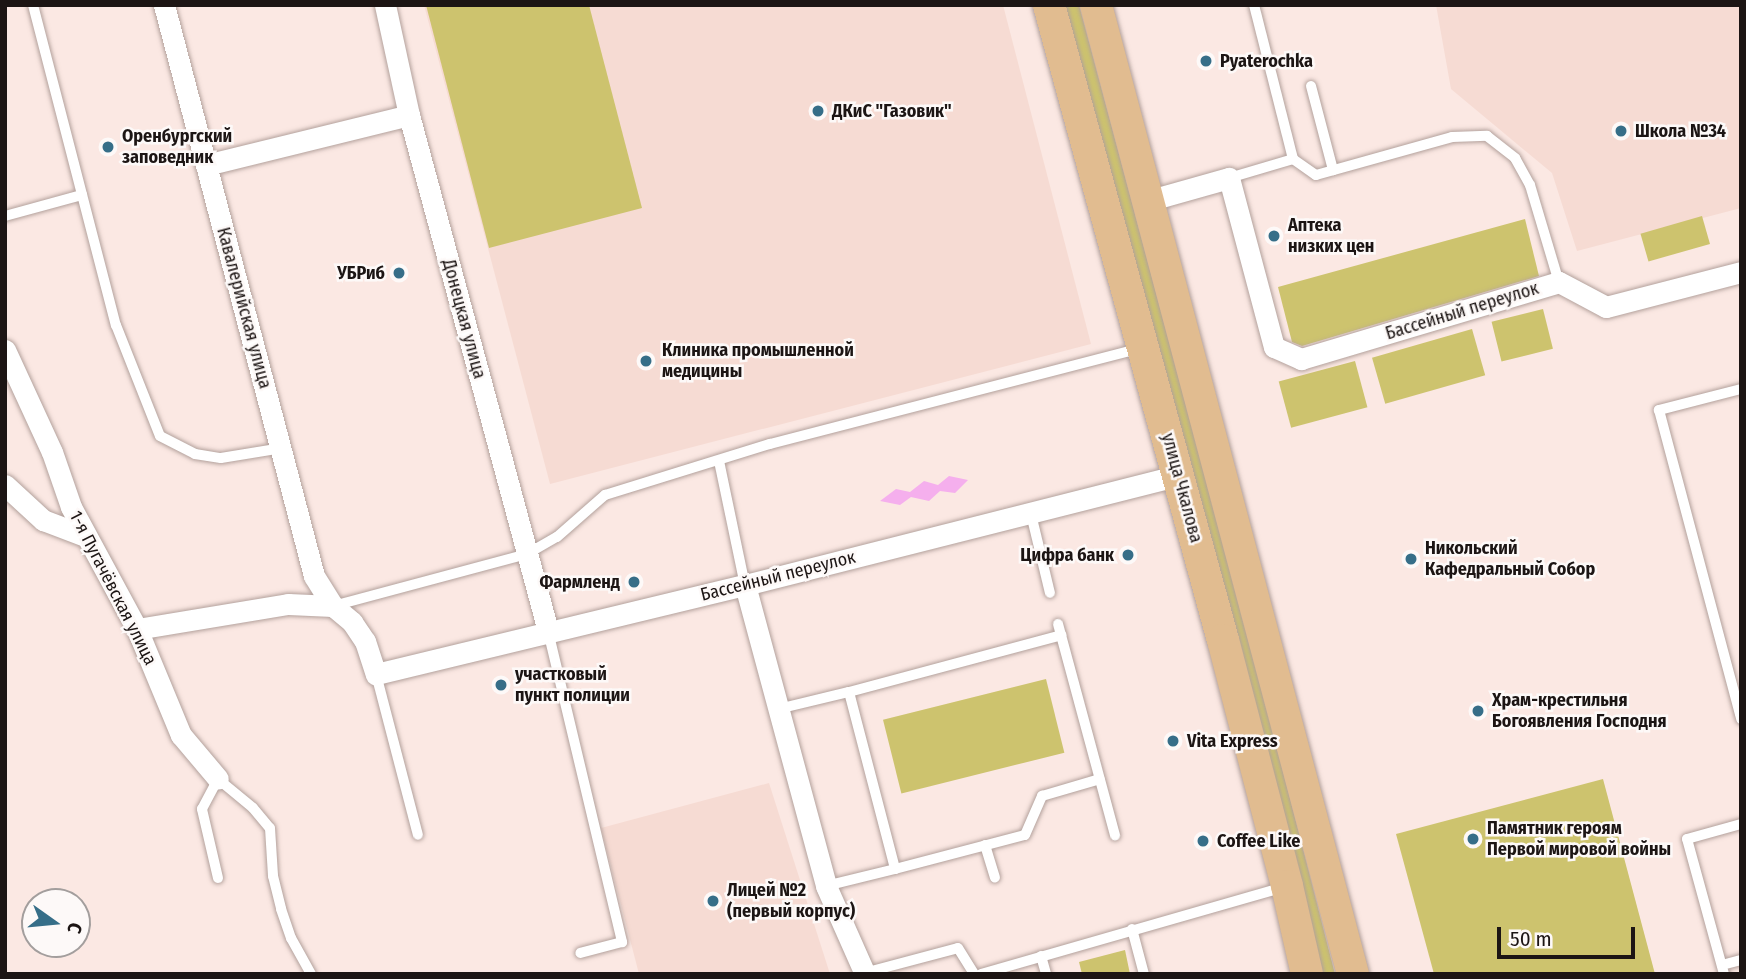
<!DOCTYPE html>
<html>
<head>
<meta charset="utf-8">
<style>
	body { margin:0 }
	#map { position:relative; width:1746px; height:979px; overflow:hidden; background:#fbe8e3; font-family:"Fira Sans Condensed",sans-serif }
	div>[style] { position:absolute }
	.built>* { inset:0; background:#f6dbd3 }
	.green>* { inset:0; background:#cdc36e; transform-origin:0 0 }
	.water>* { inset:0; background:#f5afed }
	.roads { filter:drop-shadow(0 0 2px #b3a19c) drop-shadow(0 0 2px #b3a19c) }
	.service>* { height:10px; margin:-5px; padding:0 5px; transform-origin:5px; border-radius:5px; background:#fff }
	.minor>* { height:21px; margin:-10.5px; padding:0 10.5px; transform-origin:10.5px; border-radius:10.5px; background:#fff }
	.primary>* { height:32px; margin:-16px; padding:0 16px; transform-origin:16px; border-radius:16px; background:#e1bc90 }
	.dots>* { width:19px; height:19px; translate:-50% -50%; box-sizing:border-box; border:4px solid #fdf9f8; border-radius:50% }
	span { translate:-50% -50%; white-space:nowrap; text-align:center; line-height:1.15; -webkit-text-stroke:5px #fdf9f8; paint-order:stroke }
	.poi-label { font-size:18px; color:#1c1514; font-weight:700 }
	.left { translate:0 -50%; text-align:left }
	.right { translate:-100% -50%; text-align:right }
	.street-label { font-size:18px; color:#1c1514 }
	.frame { position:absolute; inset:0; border:7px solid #1c1514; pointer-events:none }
	.north { position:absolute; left:21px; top:888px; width:70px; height:70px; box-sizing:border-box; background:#fdf9f8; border:2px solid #a39e9d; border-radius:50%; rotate:105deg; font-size:19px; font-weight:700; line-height:28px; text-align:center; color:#1c1514 }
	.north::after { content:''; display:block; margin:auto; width:24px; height:32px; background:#366e88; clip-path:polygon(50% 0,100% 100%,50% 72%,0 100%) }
	.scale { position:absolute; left:1497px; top:927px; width:138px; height:32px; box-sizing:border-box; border:4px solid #1c1514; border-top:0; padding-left:9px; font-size:21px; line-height:24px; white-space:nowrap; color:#1c1514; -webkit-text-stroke:5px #fdf9f8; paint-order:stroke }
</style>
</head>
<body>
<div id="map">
	<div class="built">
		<i style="clip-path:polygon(424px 5px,1003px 5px,1091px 344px,550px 484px)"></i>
		<i style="clip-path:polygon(1436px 5px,1741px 5px,1741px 208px,1577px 251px,1552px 173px,1451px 89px)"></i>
		<i style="clip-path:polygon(769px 783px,830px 974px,639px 974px,601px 828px)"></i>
	</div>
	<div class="green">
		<i style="clip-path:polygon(426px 5px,589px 5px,642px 208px,489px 248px)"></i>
		<i style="clip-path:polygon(1062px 5px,1079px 5px,1254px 658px,1335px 974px,1318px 974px)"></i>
		<i style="left:1702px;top:216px;width:29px;height:64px;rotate:74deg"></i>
		<i style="clip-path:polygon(1525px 219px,1539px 276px,1302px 346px,1292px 342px,1278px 287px)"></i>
		<i style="left:1543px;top:309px;width:41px;height:53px;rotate:76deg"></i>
		<i style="left:1472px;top:329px;width:48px;height:104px;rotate:74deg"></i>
		<i style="left:1355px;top:361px;width:48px;height:79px;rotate:75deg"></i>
		<i style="left:1046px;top:679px;width:76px;height:168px;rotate:76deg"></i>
		<i style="clip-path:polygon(1603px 779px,1655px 974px,1434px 974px,1396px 834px)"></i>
		<i style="clip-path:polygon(1125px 950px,1130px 974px,1082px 974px,1079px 962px)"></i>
	</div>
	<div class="water">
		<i style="clip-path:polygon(949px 476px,968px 480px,955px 493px,940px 491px,929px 501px,911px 497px,900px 505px,880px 501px,896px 489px,910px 492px,924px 481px,938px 485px)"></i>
	</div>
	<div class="roads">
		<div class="service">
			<i style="left:33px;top:5px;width:331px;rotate:75.5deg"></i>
			<i style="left:116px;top:325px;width:119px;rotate:68.4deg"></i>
			<i style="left:160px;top:436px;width:39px;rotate:27deg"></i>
			<i style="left:195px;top:454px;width:26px;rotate:9deg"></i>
			<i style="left:221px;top:458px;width:62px;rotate:-9.3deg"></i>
			<i style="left:1311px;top:86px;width:87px;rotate:75.3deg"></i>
			<i style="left:1293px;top:159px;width:28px;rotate:35deg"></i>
			<i style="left:1316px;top:175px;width:141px;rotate:-15.6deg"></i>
			<i style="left:1452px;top:137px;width:35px;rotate:-2deg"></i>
			<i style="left:1487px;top:136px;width:36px;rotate:38deg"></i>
			<i style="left:1515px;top:158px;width:31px;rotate:61deg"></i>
			<i style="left:1530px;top:185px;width:101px;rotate:73.4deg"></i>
			<i style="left:1229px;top:178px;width:67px;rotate:-16.5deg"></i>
			<i style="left:1293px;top:159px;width:159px;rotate:-104.2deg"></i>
			<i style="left:5px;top:216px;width:80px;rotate:-15.3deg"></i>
			<i style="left:1741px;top:389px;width:85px;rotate:165.6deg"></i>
			<i style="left:1659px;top:410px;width:320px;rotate:75.1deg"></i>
			<i style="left:719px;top:461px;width:127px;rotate:78.2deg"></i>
			<i style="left:1031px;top:514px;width:81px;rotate:76.5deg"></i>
			<i style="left:333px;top:606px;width:201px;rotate:-15deg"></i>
			<i style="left:527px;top:554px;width:34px;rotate:-30deg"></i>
			<i style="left:557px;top:537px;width:64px;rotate:-41.2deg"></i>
			<i style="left:605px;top:495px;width:173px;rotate:-17.2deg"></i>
			<i style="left:770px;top:444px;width:382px;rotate:-14.5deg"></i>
			<i style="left:1058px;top:624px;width:219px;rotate:74.9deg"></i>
			<i style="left:548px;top:631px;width:320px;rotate:76.6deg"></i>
			<i style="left:622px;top:942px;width:43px;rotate:165.3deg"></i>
			<i style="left:376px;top:674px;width:166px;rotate:75.4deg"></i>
			<i style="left:849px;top:692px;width:220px;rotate:-15deg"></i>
			<i style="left:778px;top:709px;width:73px;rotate:-13.5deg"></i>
			<i style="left:849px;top:692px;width:183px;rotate:75.4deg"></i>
			<i style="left:895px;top:869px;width:71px;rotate:166.2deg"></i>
			<i style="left:985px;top:845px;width:34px;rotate:73deg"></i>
			<i style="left:895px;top:869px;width:134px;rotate:-14.7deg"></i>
			<i style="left:1025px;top:835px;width:43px;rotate:-66.4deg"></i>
			<i style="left:1042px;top:796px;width:60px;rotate:-16.3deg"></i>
			<i style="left:218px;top:878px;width:71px;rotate:-103.1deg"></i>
			<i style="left:202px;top:809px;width:34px;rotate:-62deg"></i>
			<i style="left:218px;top:779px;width:45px;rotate:39.6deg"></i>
			<i style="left:253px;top:808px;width:26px;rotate:50deg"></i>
			<i style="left:270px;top:828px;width:48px;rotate:86.4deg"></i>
			<i style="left:273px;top:876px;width:34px;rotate:76deg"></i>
			<i style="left:281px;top:909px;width:31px;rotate:71deg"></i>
			<i style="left:291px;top:938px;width:41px;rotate:60.9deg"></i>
			<i style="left:1132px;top:929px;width:47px;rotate:75.1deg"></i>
			<i style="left:1041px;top:956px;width:19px;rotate:74deg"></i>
			<i style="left:1722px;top:965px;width:20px;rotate:-15deg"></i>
			<i style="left:864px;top:973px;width:97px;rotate:-14.9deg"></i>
			<i style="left:958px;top:948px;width:31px;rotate:58deg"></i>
			<i style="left:981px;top:974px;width:315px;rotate:-16deg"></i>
			<i style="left:1724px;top:974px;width:140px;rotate:-105.3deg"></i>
			<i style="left:1687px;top:839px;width:56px;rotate:-15.5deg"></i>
		</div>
		<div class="minor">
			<i style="left:164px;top:5px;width:590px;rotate:75.28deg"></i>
			<i style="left:314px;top:576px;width:36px;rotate:58deg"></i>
			<i style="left:385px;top:5px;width:113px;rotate:77.7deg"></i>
			<i style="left:409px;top:115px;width:534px;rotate:74.92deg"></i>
			<i style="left:206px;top:165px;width:209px;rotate:-13.8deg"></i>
			<i style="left:1147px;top:201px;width:85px;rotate:-15.7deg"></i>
			<i style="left:1229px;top:178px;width:175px;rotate:75.1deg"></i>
			<i style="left:1274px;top:347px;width:30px;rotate:24deg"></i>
			<i style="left:1301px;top:359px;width:269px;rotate:-16.6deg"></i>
			<i style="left:1559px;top:282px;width:53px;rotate:28deg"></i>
			<i style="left:1606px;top:307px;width:139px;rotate:-14.5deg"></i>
			<i style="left:5px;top:350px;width:112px;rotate:65.3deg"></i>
			<i style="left:52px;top:452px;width:58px;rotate:70.9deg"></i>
			<i style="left:71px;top:507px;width:139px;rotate:61.6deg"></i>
			<i style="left:137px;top:629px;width:115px;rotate:67.5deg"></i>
			<i style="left:181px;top:735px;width:57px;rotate:49.9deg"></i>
			<i style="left:5px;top:485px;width:52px;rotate:42.6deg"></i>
			<i style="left:43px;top:520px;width:45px;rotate:20.9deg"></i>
			<i style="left:745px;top:585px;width:312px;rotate:74.9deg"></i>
			<i style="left:826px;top:886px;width:96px;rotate:66.1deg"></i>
			<i style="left:137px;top:629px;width:153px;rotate:-9.4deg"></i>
			<i style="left:288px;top:604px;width:45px;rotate:2.5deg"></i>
			<i style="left:333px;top:606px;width:25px;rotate:40deg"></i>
			<i style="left:352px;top:622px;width:23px;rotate:56deg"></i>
			<i style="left:365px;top:641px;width:35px;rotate:72deg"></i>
			<i style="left:376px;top:674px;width:380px;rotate:-13.6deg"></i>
			<i style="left:745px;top:585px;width:448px;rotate:-14.2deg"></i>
		</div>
		<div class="primary">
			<i style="left:1049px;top:5px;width:658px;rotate:74.68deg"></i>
			<i style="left:1223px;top:640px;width:254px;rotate:75.4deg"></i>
			<i style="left:1287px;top:886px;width:90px;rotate:77.2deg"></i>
			<i style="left:1096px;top:5px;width:1003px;rotate:75.15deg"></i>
		</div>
	</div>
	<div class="dots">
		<i style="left:1206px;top:61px;background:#366e88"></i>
		<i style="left:818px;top:111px;background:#366e88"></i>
		<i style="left:1621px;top:131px;background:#366e88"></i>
		<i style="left:108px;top:147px;background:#366e88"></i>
		<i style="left:1274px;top:236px;background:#366e88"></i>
		<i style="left:399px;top:273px;background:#366e88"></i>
		<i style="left:646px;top:361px;background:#366e88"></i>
		<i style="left:1128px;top:555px;background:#366e88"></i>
		<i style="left:1411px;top:559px;background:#366e88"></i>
		<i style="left:634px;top:582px;background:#366e88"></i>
		<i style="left:501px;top:685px;background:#366e88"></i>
		<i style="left:1478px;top:711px;background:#366e88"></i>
		<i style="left:1173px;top:741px;background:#366e88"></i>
		<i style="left:1473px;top:839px;background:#366e88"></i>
		<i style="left:1203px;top:841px;background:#366e88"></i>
		<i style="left:713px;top:901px;background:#366e88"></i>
	</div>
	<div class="poi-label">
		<span class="left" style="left:1220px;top:61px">Pyaterochka</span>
		<span class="left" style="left:832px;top:111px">ДКиC "Газовик"</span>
		<span class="left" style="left:1635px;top:131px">Школа №34</span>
		<span class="left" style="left:122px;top:147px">Оренбургский<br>заповедник</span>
		<span class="left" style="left:1288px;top:236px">Аптека<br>низких цен</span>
		<span class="right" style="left:385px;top:273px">УБРиб</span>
		<span class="left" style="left:662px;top:361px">Клиника промышленной<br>медицины</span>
		<span class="left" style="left:1425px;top:559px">Никольский<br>Кафедральный Собор</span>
		<span class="right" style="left:1114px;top:555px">Цифра банк</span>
		<span class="right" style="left:620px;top:582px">Фармленд</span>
		<span class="left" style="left:515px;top:685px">участковый<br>пункт полиции</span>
		<span class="left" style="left:1492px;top:711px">Храм-крестильня<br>Богоявления Господня</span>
		<span class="left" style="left:1187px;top:741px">Vita Express</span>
		<span class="left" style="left:1487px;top:839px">Памятник героям<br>Первой мировой войны</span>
		<span class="left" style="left:1217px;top:841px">Coffee Like</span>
		<span class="left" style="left:727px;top:901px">Лицей №2<br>(первый корпус)</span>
	</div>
	<div class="street-label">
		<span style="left:244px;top:308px;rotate:75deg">Кавалерийская улица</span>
		<span style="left:1462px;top:311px;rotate:-17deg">Бассейный переулок</span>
		<span style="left:464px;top:319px;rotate:75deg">Донецкая улица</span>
		<span style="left:1182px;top:488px;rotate:75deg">улица Чкалова</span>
		<span style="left:778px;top:576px;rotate:-14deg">Бассейный переулок</span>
		<span style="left:113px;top:588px;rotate:63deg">1-я Пугачёвская улица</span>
	</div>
	<div class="frame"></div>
	<div class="north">С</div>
	<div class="scale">50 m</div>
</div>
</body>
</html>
